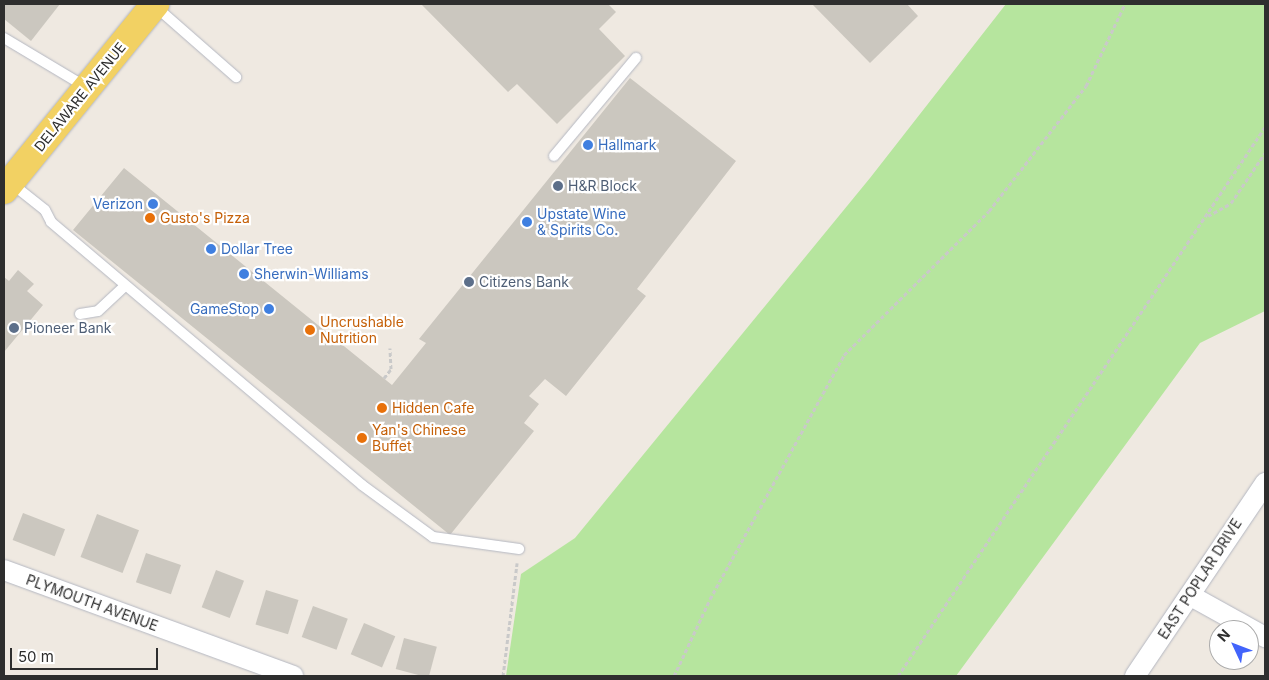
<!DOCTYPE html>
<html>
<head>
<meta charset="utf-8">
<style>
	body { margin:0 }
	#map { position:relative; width:1269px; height:680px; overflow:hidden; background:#efe9e1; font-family:Inter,sans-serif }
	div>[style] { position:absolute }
	.green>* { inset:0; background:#b6e59e }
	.building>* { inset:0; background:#cbc7bf; transform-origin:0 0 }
	.path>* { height:3px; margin-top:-1.5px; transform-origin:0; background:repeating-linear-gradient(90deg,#c9c9c9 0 4px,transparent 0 6.5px) }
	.roads { filter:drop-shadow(0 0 1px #b4b7c1) drop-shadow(0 0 1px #b4b7c1) }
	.service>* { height:10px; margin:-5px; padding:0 5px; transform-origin:5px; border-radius:5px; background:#fff }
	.minor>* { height:20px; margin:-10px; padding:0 10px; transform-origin:10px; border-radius:10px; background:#fff }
	.primary>* { height:28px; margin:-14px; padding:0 14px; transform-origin:14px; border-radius:14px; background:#f2d163 }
	.dots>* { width:14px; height:14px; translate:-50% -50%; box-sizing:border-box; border:2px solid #fff; border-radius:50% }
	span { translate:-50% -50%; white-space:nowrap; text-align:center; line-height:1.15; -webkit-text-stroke:4.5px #fff; paint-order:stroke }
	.street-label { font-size:14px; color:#2e2e2e }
	.shop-label { font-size:14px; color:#366cbe }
	.left { translate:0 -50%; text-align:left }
	.right { translate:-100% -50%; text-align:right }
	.service-label { font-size:14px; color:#4e5e75 }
	.food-label { font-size:14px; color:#c56008 }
	.frame { position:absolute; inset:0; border:5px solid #2e2e2e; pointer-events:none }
	.north { position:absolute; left:1209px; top:620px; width:50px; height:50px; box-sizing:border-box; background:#fff; border:1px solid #ababab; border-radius:50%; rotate:313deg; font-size:14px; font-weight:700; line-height:20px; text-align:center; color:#2e2e2e }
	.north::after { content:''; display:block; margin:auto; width:18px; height:22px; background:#4264fb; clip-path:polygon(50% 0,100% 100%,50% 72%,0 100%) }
	.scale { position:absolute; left:10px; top:648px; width:148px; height:22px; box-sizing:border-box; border:2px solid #2e2e2e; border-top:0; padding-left:6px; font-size:15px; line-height:18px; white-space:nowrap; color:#2e2e2e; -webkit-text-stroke:4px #fff; paint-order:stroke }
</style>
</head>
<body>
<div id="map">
	<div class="green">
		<i style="clip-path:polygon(1006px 4px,1265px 4px,1265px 311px,1200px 343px,956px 676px,506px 676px,521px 574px,575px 538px,870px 178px)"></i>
	</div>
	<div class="building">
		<i style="clip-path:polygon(4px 4px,60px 4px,31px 41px,4px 19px)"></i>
		<i style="clip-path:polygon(421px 4px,608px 4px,616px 12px,599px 29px,625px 56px,557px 124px,517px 84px,508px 92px)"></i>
		<i style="clip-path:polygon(812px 4px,907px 4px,918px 16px,870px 63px)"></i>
		<i style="clip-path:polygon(630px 78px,736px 161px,637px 289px,646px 296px,566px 396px,545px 379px,529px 396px,539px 404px,524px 423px,534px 431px,450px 535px,73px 230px,124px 168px,392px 385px,426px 343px,419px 339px)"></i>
		<i style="clip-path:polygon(18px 270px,34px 284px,27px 291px,43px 305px,4px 352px,4px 277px,9px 281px)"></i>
		<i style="left:23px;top:513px;width:45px;height:29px;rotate:21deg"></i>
		<i style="left:97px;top:514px;width:45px;height:46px;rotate:21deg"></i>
		<i style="left:146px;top:553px;width:37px;height:31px;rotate:19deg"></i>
		<i style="left:216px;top:570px;width:30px;height:40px;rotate:21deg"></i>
		<i style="left:266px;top:590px;width:34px;height:36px;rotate:17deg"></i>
		<i style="left:313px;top:606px;width:37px;height:33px;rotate:20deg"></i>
		<i style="left:364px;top:623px;width:34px;height:34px;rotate:23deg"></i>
		<i style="left:404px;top:638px;width:34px;height:32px;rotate:15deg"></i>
	</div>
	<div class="path">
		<i style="left:1208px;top:216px;width:26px;rotate:-29deg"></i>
		<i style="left:1231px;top:203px;width:60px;rotate:-55.8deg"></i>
		<i style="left:384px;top:378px;width:11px;rotate:-52deg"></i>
		<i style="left:391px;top:369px;width:21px;rotate:-93deg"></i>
		<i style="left:503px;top:676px;width:114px;rotate:-82.9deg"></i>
		<i style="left:674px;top:676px;width:85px;rotate:-64.9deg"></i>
		<i style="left:710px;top:599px;width:278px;rotate:-61.2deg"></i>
		<i style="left:844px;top:355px;width:204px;rotate:-44.8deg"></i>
		<i style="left:989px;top:211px;width:158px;rotate:-52.2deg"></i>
		<i style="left:1086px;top:86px;width:91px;rotate:-64.6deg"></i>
		<i style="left:898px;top:676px;width:660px;rotate:-56.24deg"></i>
	</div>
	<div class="roads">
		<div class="service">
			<i style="left:155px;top:6px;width:108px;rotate:41.2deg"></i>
			<i style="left:4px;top:38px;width:96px;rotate:30.9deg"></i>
			<i style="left:554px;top:156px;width:128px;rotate:-50.1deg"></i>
			<i style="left:11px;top:183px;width:43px;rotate:38.5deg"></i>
			<i style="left:45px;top:210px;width:13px;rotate:63deg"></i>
			<i style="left:51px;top:222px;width:407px;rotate:40.2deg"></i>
			<i style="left:362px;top:485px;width:88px;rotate:36.2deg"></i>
			<i style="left:433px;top:537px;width:87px;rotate:7.9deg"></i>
			<i style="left:80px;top:314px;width:18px;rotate:-9deg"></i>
			<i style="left:98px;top:311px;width:37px;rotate:-43deg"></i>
		</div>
		<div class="minor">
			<i style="left:4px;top:570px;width:308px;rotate:20.1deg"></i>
			<i style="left:1191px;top:596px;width:85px;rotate:29deg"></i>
			<i style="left:1135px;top:676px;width:233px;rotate:-56deg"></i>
		</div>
		<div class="primary">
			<i style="left:4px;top:190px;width:240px;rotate:-50.9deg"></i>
		</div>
	</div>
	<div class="dots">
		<i style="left:588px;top:145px;background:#3f7fe0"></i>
		<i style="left:558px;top:186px;background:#5c6f8a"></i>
		<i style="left:153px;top:204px;background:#3f7fe0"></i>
		<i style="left:150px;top:218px;background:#e8710a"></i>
		<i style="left:527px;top:222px;background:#3f7fe0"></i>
		<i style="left:211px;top:249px;background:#3f7fe0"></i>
		<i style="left:244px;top:274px;background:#3f7fe0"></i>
		<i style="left:469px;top:282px;background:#5c6f8a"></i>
		<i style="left:269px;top:309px;background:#3f7fe0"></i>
		<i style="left:14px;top:328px;background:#5c6f8a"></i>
		<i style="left:310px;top:330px;background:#e8710a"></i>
		<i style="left:382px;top:408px;background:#e8710a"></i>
		<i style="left:362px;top:438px;background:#e8710a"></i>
	</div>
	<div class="street-label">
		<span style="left:80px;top:97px;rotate:-51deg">DELAWARE AVENUE</span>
		<span style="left:1200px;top:579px;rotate:-57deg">EAST POPLAR DRIVE</span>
		<span style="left:92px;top:603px;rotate:20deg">PLYMOUTH AVENUE</span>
	</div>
	<div class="shop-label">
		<span class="left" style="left:598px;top:145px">Hallmark</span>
		<span class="right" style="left:143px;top:204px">Verizon</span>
		<span class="left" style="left:537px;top:222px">Upstate Wine<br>&amp; Spirits Co.</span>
		<span class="left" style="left:221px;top:249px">Dollar Tree</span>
		<span class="left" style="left:254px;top:274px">Sherwin-Williams</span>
		<span class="right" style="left:259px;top:309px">GameStop</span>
	</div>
	<div class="service-label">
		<span class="left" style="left:568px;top:186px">H&amp;R Block</span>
		<span class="left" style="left:479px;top:282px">Citizens Bank</span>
		<span class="left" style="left:24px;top:328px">Pioneer Bank</span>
	</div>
	<div class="food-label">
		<span class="left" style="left:160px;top:218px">Gusto's Pizza</span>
		<span class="left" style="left:320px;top:330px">Uncrushable<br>Nutrition</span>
		<span class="left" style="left:392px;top:408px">Hidden Cafe</span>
		<span class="left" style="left:372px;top:438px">Yan's Chinese<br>Buffet</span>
	</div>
	<div class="frame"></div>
	<div class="north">N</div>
	<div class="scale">50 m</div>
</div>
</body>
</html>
